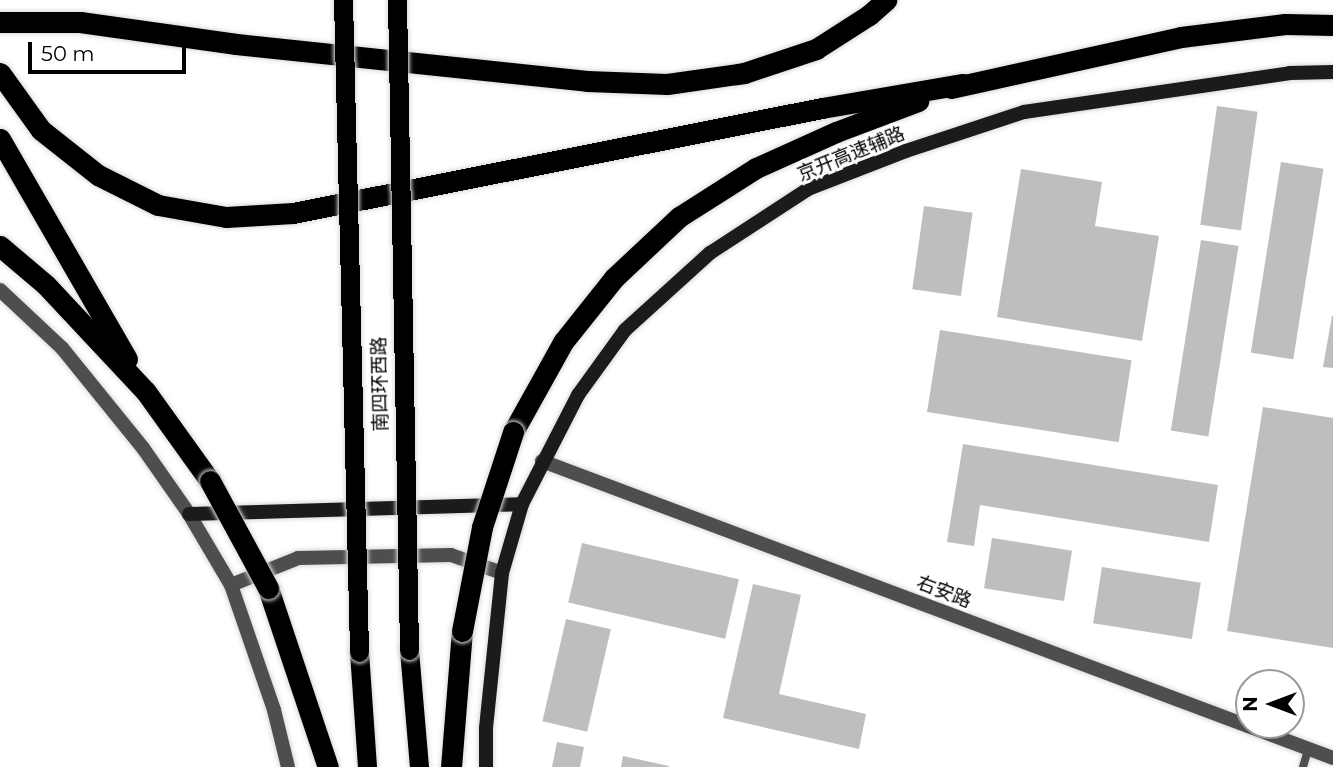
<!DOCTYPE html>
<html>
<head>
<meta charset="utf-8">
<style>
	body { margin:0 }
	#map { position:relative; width:1333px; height:767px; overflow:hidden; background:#fff; font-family:Montserrat,"Noto Sans SC",sans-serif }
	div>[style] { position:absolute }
	.building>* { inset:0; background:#bebebe; transform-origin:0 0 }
	.roads { filter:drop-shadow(0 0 2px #dbdbdb) drop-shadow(0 0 2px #dbdbdb) }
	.service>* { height:8px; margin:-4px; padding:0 4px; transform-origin:4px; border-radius:4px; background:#4e4e4e }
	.minor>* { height:14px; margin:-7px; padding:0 7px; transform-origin:7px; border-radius:7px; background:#4e4e4e }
	.tertiary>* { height:14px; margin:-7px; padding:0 7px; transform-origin:7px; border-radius:7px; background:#4e4e4e }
	.secondary>* { height:14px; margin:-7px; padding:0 7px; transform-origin:7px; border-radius:7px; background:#1b1b1b }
	.trunk>* { height:19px; margin:-9.5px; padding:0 9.5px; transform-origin:9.5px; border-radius:9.5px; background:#000 }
	.motorway>* { height:21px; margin:-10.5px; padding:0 10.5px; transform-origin:10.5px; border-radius:10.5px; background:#000 }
	.bridges { filter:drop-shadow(0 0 2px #dbdbdb) drop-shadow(0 0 2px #dbdbdb) }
	.trunk-bridge>* { height:19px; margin:-9.5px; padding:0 9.5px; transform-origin:9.5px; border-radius:9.5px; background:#000 }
	.motorway-bridge>* { height:21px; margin:-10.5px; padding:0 10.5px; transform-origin:10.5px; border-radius:10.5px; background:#000 }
	span { translate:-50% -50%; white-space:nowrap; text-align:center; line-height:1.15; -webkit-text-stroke:6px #fff; paint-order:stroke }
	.street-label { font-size:19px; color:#000 }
	.north { position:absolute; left:1235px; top:669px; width:70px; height:70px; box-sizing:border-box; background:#fff; border:2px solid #999; border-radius:50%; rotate:270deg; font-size:19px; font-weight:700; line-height:28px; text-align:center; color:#000 }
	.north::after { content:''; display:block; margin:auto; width:24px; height:32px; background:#000; clip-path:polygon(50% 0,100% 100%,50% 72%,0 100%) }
	.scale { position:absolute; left:28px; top:42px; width:158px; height:32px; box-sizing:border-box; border:4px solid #000; border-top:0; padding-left:9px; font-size:21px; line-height:24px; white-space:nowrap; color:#000; -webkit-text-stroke:5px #fff; paint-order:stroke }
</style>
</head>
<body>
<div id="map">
	<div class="building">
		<i style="left:1217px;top:106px;width:41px;height:120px;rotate:8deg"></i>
		<i style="left:1281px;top:162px;width:43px;height:193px;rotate:9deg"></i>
		<i style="clip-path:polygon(1021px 169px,1102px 182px,1095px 226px,1159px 236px,1142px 341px,997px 317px)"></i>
		<i style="left:924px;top:206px;width:49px;height:84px;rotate:8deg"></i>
		<i style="left:1201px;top:240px;width:38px;height:193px;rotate:9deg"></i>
		<i style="clip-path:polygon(1332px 316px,1333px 316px,1333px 368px,1323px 367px)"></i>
		<i style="left:940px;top:330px;width:194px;height:83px;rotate:9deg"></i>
		<i style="clip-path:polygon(1263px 407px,1333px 418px,1333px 648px,1227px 631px)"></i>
		<i style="clip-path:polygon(963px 444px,1218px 485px,1209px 542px,980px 505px,974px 546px,947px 542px)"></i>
		<i style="left:992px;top:538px;width:81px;height:51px;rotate:9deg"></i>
		<i style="left:582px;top:543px;width:161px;height:61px;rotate:13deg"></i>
		<i style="left:1102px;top:567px;width:100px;height:57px;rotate:9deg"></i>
		<i style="clip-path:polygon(753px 584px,801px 595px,779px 694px,866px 714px,859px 749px,723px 718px)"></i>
		<i style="left:566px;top:619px;width:46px;height:105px;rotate:13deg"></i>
		<i style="clip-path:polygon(557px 742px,584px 747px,580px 767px,552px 767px)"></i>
		<i style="clip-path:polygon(623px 756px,669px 766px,669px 767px,621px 767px)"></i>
	</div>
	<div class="roads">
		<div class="service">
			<i style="left:1303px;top:767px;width:19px;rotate:-74deg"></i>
		</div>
		<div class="minor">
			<i style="left:542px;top:461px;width:845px;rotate:20.58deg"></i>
		</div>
		<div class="tertiary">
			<i style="left:0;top:290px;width:85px;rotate:43.1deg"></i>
			<i style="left:62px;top:348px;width:129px;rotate:51deg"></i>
			<i style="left:143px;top:448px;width:80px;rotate:55.1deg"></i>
			<i style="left:189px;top:514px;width:82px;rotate:59.4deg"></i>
			<i style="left:231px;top:585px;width:132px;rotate:71deg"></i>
			<i style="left:274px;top:710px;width:59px;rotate:76.2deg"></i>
			<i style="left:231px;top:585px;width:72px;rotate:-21.9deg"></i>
			<i style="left:298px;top:558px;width:153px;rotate:-1.1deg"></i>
			<i style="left:451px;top:555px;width:54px;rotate:19.4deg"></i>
		</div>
		<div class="secondary">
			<i style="left:189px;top:514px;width:333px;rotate:-1.7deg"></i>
			<i style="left:486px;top:767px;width:39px;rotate:-90deg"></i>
			<i style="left:486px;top:728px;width:156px;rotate:-84.1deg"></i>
			<i style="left:502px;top:573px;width:72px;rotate:-73.8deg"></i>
			<i style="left:522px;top:504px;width:123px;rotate:-62.8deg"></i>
			<i style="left:578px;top:395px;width:80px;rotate:-54.1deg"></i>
			<i style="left:625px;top:330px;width:115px;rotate:-42.2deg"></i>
			<i style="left:710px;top:253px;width:117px;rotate:-33.1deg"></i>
			<i style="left:808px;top:189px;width:105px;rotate:-21.2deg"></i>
			<i style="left:906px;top:151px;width:124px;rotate:-18.3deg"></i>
			<i style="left:1024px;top:112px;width:269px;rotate:-8.3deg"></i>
			<i style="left:1290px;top:73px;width:43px;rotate:-1.3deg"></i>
		</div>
		<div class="trunk">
			<i style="left:409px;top:650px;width:117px;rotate:85.1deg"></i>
			<i style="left:359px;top:652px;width:115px;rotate:86deg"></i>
		</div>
		<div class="motorway">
			<i style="left:0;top:22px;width:80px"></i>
			<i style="left:80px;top:22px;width:158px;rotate:8deg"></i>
			<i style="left:236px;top:44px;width:353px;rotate:6deg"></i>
			<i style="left:587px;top:81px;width:80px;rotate:2.1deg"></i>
			<i style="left:667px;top:84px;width:78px;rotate:-8.1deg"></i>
			<i style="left:744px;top:73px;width:76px;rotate:-18.4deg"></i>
			<i style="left:816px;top:49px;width:63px;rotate:-32.7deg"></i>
			<i style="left:869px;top:15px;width:23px;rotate:-41deg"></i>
			<i style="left:0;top:73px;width:70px;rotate:54.3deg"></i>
			<i style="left:41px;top:130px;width:73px;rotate:38.3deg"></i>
			<i style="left:98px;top:175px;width:67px;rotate:26.6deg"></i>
			<i style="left:158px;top:205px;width:69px;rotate:10deg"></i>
			<i style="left:226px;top:217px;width:67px;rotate:-3.4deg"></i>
			<i style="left:293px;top:213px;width:539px;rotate:-11.23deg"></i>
			<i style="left:822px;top:108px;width:143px;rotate:-9.7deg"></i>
			<i style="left:951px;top:88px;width:236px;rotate:-12.5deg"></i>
			<i style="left:1181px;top:37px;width:105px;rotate:-7.1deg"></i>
			<i style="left:1285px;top:24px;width:48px;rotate:1.2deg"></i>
			<i style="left:0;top:139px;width:254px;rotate:60deg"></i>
			<i style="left:0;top:246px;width:60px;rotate:40.3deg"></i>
			<i style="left:46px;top:285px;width:146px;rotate:46.9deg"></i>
			<i style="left:146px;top:392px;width:110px;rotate:54.3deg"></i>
			<i style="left:513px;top:432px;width:103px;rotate:-60.9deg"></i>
			<i style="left:563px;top:342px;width:82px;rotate:-51.4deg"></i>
			<i style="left:614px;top:278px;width:89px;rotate:-43.2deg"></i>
			<i style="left:679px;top:217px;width:91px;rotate:-32.5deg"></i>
			<i style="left:756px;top:168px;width:88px;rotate:-24.2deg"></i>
			<i style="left:836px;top:132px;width:88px;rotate:-20.7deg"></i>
			<i style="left:268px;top:588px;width:189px;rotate:71.5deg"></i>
			<i style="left:451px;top:767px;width:136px;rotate:-85.4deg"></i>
		</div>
	</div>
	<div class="bridges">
		<div class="trunk-bridge">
			<i style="left:343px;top:0;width:652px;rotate:88.59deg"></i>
			<i style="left:397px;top:0;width:650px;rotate:88.94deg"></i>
		</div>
		<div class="motorway-bridge">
			<i style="left:210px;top:481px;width:122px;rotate:61.5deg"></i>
			<i style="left:462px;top:631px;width:106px;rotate:-79.1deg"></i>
			<i style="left:482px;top:527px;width:100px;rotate:-71.9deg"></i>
		</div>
	</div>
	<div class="street-label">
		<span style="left:851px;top:154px;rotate:-22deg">京开高速辅路</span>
		<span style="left:380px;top:384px;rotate:-91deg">南四环西路</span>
		<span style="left:944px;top:592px;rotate:21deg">右安路</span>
	</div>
	<div class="north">N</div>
	<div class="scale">50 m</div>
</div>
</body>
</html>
